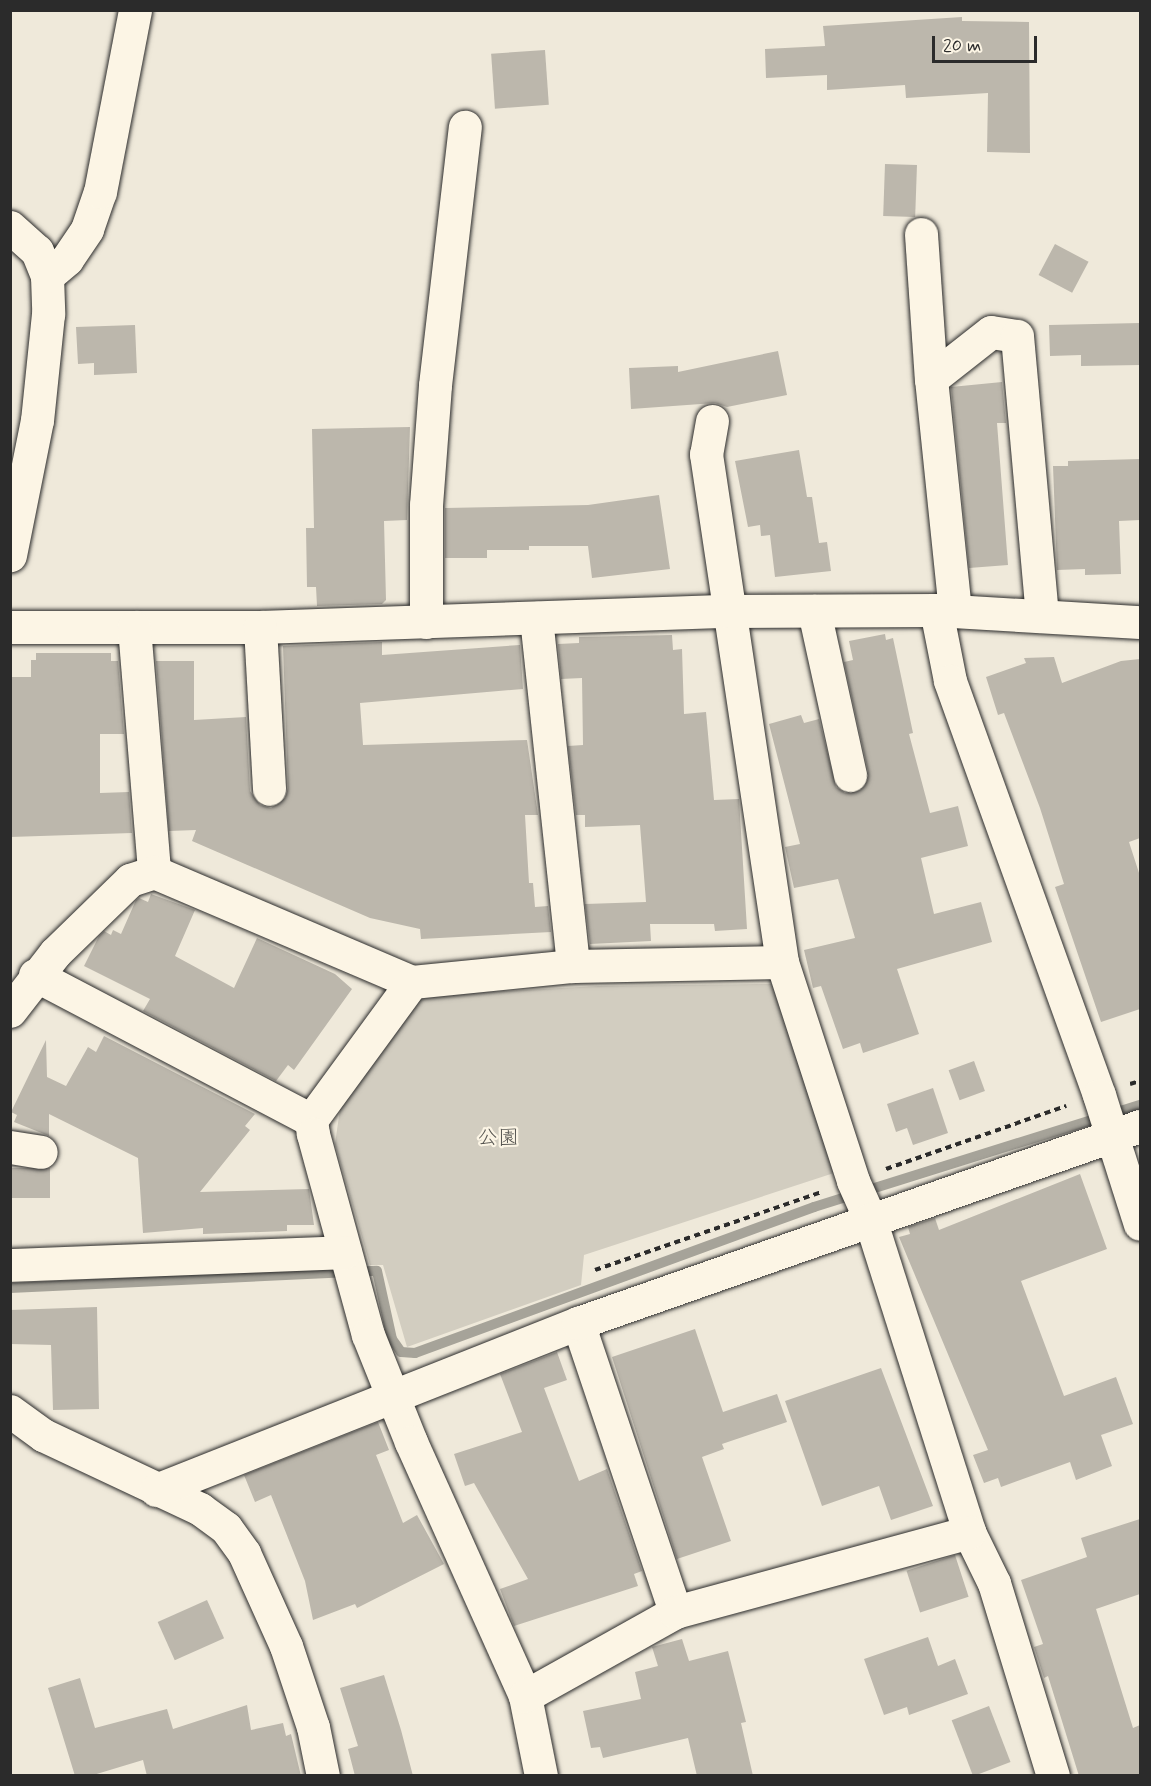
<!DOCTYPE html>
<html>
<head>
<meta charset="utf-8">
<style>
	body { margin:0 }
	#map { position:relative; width:1151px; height:1786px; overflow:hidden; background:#efe9da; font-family:Mynerve,"Klee One",sans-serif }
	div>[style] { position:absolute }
	.green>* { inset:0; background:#d2cdc0 }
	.stream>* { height:10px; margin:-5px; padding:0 5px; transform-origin:5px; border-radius:5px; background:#a6a399 }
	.building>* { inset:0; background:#bcb7ac; transform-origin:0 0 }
	.path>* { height:4px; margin-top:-2px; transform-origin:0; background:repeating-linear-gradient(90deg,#2b2b2b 0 6px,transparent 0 10.5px) }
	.roads { filter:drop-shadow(0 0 2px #2b2b2b) drop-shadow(0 0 2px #2b2b2b) }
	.minor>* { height:33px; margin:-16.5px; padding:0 16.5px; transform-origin:16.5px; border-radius:16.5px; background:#fcf5e5 }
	span { translate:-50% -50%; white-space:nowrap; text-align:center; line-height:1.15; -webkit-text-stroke:4.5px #fcf5e5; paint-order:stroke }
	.park-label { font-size:21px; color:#555450 }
	.frame { position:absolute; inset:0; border:12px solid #2b2b2b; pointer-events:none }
	.scale { position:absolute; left:932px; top:36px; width:105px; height:27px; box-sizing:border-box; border:3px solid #2b2b2b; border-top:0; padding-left:8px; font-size:18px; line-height:21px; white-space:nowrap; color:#2b2b2b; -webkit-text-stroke:4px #fcf5e5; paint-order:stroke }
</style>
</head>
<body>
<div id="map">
	<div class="green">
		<i style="clip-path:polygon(772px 984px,834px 1173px,584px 1255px,581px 1285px,407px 1347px,383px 1265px,370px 1265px,335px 1144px,340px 1109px,412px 1004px,434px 995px,598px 986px)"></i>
	</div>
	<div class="stream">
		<i style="left:10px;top:1288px;width:367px;rotate:-2.7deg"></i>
		<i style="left:377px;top:1271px;width:70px;rotate:77.6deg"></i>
		<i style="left:392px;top:1339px;width:16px;rotate:55deg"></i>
		<i style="left:401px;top:1352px;width:14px;rotate:4deg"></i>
		<i style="left:415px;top:1353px;width:425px;rotate:-20.1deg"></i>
		<i style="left:814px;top:1207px;width:342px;rotate:-17.4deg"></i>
	</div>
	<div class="building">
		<i style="clip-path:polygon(962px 17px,962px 21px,1029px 22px,1030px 153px,987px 152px,988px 93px,906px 98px,905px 85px,827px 90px,827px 75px,766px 78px,765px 49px,825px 46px,823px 26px)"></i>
		<i style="left:545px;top:50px;width:55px;height:54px;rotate:86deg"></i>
		<i style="left:885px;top:164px;width:32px;height:52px;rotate:2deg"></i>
		<i style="left:1055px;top:244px;width:38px;height:35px;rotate:28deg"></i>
		<i style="clip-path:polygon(1140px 323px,1140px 365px,1081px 366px,1081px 355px,1050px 356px,1049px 325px)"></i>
		<i style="clip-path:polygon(135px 325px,137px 373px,94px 375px,94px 363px,78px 364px,76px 327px)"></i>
		<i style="clip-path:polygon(778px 351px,787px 395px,727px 407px,715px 403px,631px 409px,629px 368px,678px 366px,678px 372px)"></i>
		<i style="clip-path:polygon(1002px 382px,1006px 423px,997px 423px,1008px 565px,969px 568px,951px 387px)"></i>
		<i style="clip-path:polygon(410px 427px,407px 520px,384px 521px,386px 600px,382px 604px,317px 606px,316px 587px,307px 587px,306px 528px,314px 528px,312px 429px)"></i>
		<i style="clip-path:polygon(799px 450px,807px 497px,812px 497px,819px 543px,827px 542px,831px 571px,775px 577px,770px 535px,761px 536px,760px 525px,748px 527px,735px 461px)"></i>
		<i style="clip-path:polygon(1140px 459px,1140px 520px,1119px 521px,1121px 574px,1085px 575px,1085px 569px,1057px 570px,1053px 466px,1068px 466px,1068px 461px)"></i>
		<i style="clip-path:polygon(659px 495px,670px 569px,592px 578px,588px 546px,529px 546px,529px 550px,487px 550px,487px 558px,445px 558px,445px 508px,588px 505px)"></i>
		<i style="clip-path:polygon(885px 634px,886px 640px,893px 638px,913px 733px,909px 734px,930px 813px,958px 806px,968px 846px,921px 858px,934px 914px,981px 902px,992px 942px,897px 969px,919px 1034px,863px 1053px,860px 1043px,843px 1049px,821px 986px,813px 988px,804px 950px,855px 938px,838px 879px,794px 888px,785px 847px,800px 844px,769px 724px,801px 715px,804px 723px,819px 719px,836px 787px,845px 793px,862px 789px,868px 771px,844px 662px,853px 660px,849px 641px)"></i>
		<i style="clip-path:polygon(672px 635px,673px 650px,682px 649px,684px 714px,706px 712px,714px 800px,739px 799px,747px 929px,715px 931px,714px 924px,650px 924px,651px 941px,590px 944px,585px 904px,646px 902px,640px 825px,585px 827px,585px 815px,576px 815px,568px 746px,583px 745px,582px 678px,561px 679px,558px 644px,579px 643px,579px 637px)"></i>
		<i style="clip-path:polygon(382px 642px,382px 655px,520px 645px,523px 689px,360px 703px,363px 745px,527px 740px,538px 815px,525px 815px,529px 883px,533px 883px,535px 907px,548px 906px,551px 932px,421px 939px,420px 929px,370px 918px,192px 841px,196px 830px,169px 831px,156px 661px,194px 661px,194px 720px,246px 717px,250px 791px,260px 805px,271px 808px,285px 798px,288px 788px,283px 646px)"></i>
		<i style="clip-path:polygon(36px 653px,111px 653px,111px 661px,118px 661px,124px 734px,100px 734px,100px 793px,129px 792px,132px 833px,10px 837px,10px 677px,31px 677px,31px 660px,36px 660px)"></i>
		<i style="clip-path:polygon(1054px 657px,1062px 683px,1121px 661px,1140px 659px,1140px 838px,1129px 842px,1140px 876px,1140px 1009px,1101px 1022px,1055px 887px,1064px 884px,1040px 808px,1004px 713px,998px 715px,986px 677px,1026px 663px,1024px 658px)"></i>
		<i style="clip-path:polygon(151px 894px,195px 910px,175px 956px,234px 988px,257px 938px,335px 974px,352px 989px,294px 1070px,288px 1065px,276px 1081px,143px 1011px,150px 999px,84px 966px,99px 936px,104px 931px,111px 935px,113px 930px,121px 934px,136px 900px,139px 898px,148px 902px)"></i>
		<i style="clip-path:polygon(104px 1036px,255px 1114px,245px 1126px,250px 1130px,200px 1192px,309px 1189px,314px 1225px,287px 1225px,287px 1231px,203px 1234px,203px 1228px,143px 1233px,138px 1158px,49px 1114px,49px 1136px,14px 1122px,17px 1115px,11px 1112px,46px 1040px,47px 1077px,66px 1086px,88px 1047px,96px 1052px)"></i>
		<i style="left:974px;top:1061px;width:32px;height:27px;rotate:70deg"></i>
		<i style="clip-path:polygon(933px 1088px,948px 1133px,913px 1145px,907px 1128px,896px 1132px,887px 1104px)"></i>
		<i style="left:10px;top:1168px;width:40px;height:30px"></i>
		<i style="clip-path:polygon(1080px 1174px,1107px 1249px,1021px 1281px,1064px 1396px,1116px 1377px,1133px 1424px,1101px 1435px,1112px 1466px,1076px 1480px,1070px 1462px,1001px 1487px,998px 1478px,984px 1483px,973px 1455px,988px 1450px,899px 1237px,910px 1234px,908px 1227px,935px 1218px,939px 1230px)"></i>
		<i style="clip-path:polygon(97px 1307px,99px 1409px,53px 1410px,51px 1345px,10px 1344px,10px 1310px)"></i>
		<i style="clip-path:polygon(695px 1329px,723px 1412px,777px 1394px,787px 1422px,722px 1444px,724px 1449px,702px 1457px,731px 1541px,677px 1559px,612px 1357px)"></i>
		<i style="clip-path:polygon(557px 1352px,567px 1380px,544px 1388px,579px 1481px,607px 1469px,642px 1571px,634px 1574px,638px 1586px,514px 1626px,500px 1589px,528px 1579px,474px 1483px,465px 1486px,454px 1454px,522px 1432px,500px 1374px)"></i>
		<i style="clip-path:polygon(881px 1368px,933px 1506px,891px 1520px,879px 1486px,822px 1506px,785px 1401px)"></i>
		<i style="clip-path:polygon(378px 1422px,389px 1450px,376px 1455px,403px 1523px,417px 1515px,444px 1564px,357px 1608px,355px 1604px,313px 1620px,305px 1581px,271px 1495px,255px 1502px,244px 1475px)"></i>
		<i style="clip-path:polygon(1140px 1519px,1140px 1594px,1096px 1609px,1133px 1728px,1140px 1725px,1140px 1776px,1079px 1776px,1048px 1676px,1044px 1678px,1034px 1647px,1043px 1644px,1021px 1580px,1087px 1557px,1081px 1538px)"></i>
		<i style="left:955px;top:1555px;width:44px;height:51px;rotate:72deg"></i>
		<i style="left:207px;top:1600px;width:42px;height:54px;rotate:66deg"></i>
		<i style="clip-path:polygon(928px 1637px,938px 1666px,955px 1659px,968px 1694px,909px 1715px,907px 1707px,884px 1715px,864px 1659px)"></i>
		<i style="clip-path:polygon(682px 1639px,689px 1661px,728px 1651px,746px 1722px,741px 1723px,753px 1776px,697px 1776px,688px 1738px,603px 1758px,600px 1747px,591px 1748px,583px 1711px,641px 1699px,635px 1672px,658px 1666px,652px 1647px)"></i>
		<i style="clip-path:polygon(384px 1675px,401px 1730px,413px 1776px,355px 1776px,348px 1749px,358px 1746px,340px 1688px)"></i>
		<i style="clip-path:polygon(80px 1678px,95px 1728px,167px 1709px,173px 1729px,247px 1705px,251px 1730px,283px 1723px,286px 1736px,291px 1734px,301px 1776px,147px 1776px,143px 1760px,90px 1776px,75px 1776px,48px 1688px)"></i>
		<i style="left:989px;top:1706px;width:60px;height:40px;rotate:69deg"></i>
	</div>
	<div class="path">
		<i style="left:1130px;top:1084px;width:10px;rotate:-17deg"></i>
		<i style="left:886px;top:1169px;width:191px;rotate:-19.3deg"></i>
		<i style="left:595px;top:1270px;width:240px;rotate:-19deg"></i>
	</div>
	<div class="roads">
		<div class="minor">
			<i style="left:10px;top:227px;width:36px;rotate:42deg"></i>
			<i style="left:37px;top:251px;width:27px;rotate:68deg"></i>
			<i style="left:47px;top:276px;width:38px;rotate:88deg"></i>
			<i style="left:48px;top:314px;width:107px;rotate:95.9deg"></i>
			<i style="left:37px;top:420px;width:138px;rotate:101.3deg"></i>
			<i style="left:921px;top:234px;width:145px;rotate:86.1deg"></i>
			<i style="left:47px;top:276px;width:26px;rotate:-40deg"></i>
			<i style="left:67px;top:259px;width:36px;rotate:-56deg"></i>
			<i style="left:87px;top:229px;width:39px;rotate:-71deg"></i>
			<i style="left:100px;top:192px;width:185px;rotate:-79.1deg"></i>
			<i style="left:712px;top:421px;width:34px;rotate:100deg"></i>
			<i style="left:706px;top:454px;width:514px;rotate:81.49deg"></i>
			<i style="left:782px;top:962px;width:230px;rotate:72deg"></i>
			<i style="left:853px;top:1181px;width:42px;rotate:65.9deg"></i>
			<i style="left:870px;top:1219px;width:328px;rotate:72.4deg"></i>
			<i style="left:969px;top:1532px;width:57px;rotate:63.9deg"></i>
			<i style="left:994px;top:1583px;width:202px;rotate:73deg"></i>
			<i style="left:936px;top:610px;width:72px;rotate:78.8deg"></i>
			<i style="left:950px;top:681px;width:440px;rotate:70.2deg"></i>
			<i style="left:1099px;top:1095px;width:135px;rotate:72.4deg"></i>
			<i style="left:814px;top:611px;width:168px;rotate:77.6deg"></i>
			<i style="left:955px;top:611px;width:233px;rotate:-95.9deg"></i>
			<i style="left:931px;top:379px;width:76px;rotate:-38.1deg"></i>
			<i style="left:991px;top:332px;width:26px;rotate:9deg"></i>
			<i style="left:1017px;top:336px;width:281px;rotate:84.9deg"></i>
			<i style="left:536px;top:618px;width:350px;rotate:83.9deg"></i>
			<i style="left:426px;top:622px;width:117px;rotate:-90deg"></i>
			<i style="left:426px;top:505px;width:120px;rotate:-85.7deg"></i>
			<i style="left:435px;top:385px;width:260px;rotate:-83.4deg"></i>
			<i style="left:10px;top:627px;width:250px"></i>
			<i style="left:260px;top:627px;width:468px;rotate:-2deg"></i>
			<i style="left:728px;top:611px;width:208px;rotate:-0.3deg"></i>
			<i style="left:936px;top:610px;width:204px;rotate:3.4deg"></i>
			<i style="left:134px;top:627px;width:246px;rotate:85.3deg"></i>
			<i style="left:154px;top:872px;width:280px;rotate:23.1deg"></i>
			<i style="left:412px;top:982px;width:162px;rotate:-5.7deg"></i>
			<i style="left:573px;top:966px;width:209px;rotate:-1.1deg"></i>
			<i style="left:260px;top:627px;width:162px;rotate:86.8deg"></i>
			<i style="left:35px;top:975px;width:312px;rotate:27.7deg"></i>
			<i style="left:412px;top:982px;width:171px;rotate:126.2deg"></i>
			<i style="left:311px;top:1120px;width:14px;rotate:82deg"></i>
			<i style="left:313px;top:1134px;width:208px;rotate:74.7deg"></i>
			<i style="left:368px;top:1335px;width:115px;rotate:68.1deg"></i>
			<i style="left:411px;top:1442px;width:278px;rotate:65.8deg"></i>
			<i style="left:525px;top:1696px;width:82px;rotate:78.7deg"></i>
			<i style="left:10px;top:1011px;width:73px;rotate:-52.2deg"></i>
			<i style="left:55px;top:953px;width:105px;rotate:-44.2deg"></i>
			<i style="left:130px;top:880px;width:25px;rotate:-18deg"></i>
			<i style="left:10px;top:1147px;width:31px;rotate:9deg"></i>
			<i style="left:10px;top:1265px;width:335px;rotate:-2.2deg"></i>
			<i style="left:578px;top:1323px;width:305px;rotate:71.4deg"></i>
			<i style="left:10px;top:1411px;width:41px;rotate:36deg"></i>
			<i style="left:43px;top:1435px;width:174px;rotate:25.2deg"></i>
			<i style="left:200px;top:1509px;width:32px;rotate:36deg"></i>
			<i style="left:226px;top:1528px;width:31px;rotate:54deg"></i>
			<i style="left:244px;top:1553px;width:102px;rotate:65.7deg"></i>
			<i style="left:286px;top:1646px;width:85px;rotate:71.6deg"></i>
			<i style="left:313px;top:1727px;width:50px;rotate:78.5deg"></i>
			<i style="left:156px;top:1490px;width:454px;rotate:-21.6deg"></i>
			<i style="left:578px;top:1323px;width:596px;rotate:-19.32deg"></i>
			<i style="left:525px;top:1696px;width:172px;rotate:-29.2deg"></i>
			<i style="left:675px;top:1612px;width:305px;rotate:-15.2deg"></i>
		</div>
	</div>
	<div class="park-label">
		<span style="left:498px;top:1138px">公園</span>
	</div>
	<div class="frame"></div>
	<div class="scale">20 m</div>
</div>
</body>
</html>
